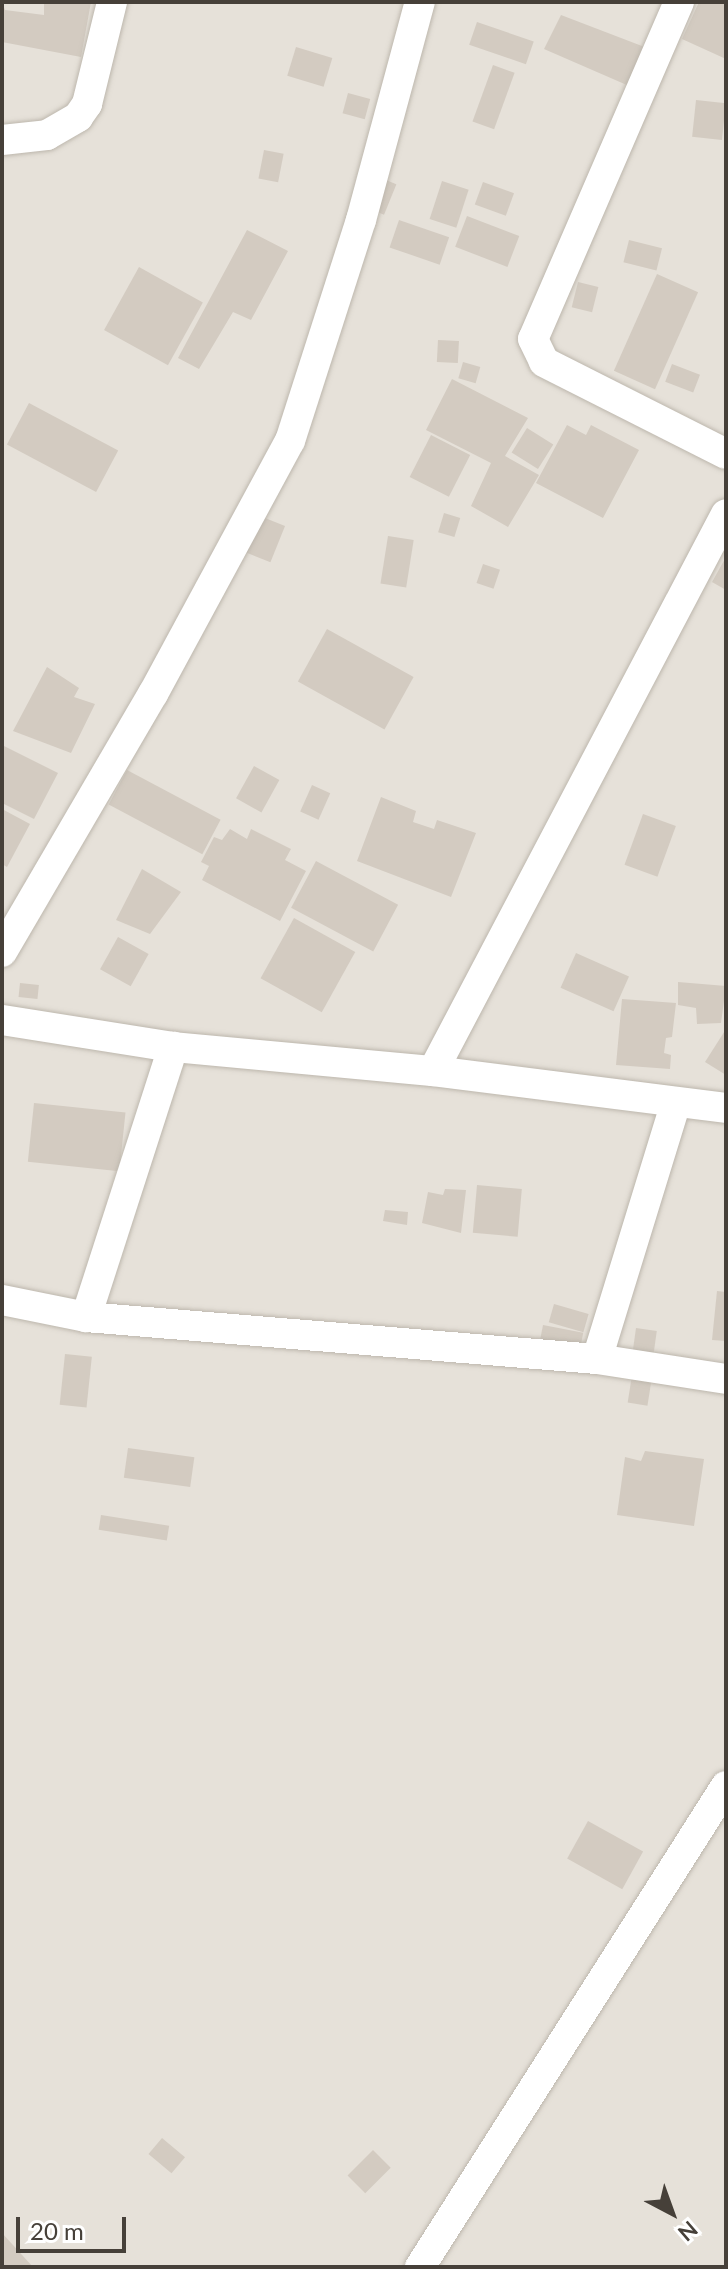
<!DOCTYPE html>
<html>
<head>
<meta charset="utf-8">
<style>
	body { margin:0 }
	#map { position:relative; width:728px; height:2269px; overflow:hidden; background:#f3f0ea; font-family:Lato,sans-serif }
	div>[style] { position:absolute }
	.residential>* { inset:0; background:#e6e1d9; transform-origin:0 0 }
	.building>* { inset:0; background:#d3cbc1; transform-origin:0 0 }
	.roads { filter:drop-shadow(0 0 2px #bdb7ad) drop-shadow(0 0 2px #bdb7ad) }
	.street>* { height:30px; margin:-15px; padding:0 15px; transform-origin:15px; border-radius:15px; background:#fff }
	span { translate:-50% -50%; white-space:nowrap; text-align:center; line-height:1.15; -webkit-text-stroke:6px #fff; paint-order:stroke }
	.frame { position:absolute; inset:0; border:4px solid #464039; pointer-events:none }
	.north { position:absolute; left:632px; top:2173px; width:80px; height:80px; -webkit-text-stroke:6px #fff; paint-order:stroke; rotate:139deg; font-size:22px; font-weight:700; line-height:32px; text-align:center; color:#464039 }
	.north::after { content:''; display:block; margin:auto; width:28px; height:36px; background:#464039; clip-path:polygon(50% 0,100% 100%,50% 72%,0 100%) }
	.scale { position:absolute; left:16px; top:2217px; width:110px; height:36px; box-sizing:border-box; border:4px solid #464039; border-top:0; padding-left:10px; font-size:24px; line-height:28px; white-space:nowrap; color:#464039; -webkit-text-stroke:6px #fff; paint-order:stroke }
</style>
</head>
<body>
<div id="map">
	<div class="residential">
		<i style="left:2px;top:2px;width:724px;height:2265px"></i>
	</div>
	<div class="building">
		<i style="clip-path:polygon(2px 2px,5px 10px,44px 15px,44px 3px,91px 2px,81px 57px,2px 42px)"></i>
		<i style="clip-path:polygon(699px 2px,726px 2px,726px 59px,682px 39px)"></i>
		<i style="clip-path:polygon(561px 15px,655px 51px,636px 89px,544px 49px)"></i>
		<i style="left:477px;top:22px;width:60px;height:24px;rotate:19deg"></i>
		<i style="left:296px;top:47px;width:38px;height:30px;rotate:17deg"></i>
		<i style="left:493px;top:65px;width:23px;height:60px;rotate:20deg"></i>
		<i style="left:348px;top:93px;width:23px;height:21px;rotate:15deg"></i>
		<i style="left:696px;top:100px;width:30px;height:37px;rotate:6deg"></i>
		<i style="left:264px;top:150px;width:20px;height:29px;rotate:11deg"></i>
		<i style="left:376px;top:176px;width:22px;height:33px;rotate:22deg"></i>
		<i style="left:442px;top:181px;width:28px;height:40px;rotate:18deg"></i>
		<i style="left:483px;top:182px;width:33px;height:24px;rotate:20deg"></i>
		<i style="left:467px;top:216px;width:56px;height:33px;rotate:21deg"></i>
		<i style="left:399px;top:220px;width:53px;height:29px;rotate:19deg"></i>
		<i style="clip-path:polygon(247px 230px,288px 251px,251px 320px,233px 312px,199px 369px,178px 358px)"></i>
		<i style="left:629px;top:240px;width:34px;height:23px;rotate:14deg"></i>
		<i style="left:139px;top:267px;width:73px;height:72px;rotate:29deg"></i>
		<i style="left:657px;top:274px;width:45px;height:106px;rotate:24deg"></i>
		<i style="left:578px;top:282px;width:21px;height:26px;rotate:14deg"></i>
		<i style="left:438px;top:340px;width:21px;height:22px;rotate:3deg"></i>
		<i style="left:463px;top:362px;width:18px;height:17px;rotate:16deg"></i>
		<i style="left:672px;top:364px;width:30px;height:19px;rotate:21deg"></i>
		<i style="clip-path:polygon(452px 379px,528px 418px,505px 456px,539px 475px,508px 527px,471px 506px,491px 463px,426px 430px)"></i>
		<i style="left:29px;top:403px;width:101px;height:47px;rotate:28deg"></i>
		<i style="clip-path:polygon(567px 425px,586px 435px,591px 425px,639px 450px,603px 518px,536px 483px)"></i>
		<i style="left:527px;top:428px;width:31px;height:29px;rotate:32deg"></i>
		<i style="left:431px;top:435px;width:44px;height:47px;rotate:27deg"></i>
		<i style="left:444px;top:513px;width:17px;height:20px;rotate:17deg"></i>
		<i style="left:260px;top:516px;width:27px;height:39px;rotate:22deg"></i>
		<i style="left:388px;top:536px;width:26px;height:48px;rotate:9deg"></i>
		<i style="clip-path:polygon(726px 557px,726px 590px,712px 582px)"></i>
		<i style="left:483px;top:564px;width:18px;height:20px;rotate:19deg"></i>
		<i style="left:327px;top:629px;width:99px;height:60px;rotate:29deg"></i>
		<i style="clip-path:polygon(47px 667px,79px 688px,74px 697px,95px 704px,71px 753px,13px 731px)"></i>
		<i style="clip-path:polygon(2px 745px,58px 773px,34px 819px,2px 803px)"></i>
		<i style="left:254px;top:766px;width:29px;height:37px;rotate:29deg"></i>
		<i style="left:127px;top:770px;width:106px;height:39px;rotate:28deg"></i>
		<i style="left:312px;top:785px;width:20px;height:29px;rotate:24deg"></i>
		<i style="clip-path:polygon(381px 797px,416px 811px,413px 822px,434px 829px,437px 820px,476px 833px,451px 897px,357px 861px)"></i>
		<i style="clip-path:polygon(2px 809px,30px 824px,7px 867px,2px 864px)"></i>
		<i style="left:643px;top:814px;width:35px;height:54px;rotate:20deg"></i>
		<i style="clip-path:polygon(230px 829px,247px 839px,251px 829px,291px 849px,285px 860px,306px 871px,280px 921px,202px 880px,209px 866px,201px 862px,214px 837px,222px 840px)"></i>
		<i style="left:316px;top:861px;width:93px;height:53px;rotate:28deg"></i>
		<i style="clip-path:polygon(142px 869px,181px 892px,150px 934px,116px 920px)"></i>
		<i style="left:294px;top:918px;width:70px;height:69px;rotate:29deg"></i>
		<i style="left:118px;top:937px;width:35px;height:37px;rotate:29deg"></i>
		<i style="left:576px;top:953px;width:58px;height:38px;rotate:24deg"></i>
		<i style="clip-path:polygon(678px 982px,726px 986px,721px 1023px,697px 1024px,696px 1008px,678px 1005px)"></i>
		<i style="left:20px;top:983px;width:19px;height:14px;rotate:6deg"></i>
		<i style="clip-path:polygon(622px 999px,676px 1003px,672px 1037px,666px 1038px,664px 1053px,671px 1055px,670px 1069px,616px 1065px)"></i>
		<i style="clip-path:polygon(726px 1029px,726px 1075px,705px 1062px)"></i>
		<i style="left:34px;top:1103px;width:92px;height:59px;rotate:6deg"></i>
		<i style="left:477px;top:1185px;width:45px;height:48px;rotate:5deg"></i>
		<i style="clip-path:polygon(445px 1189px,466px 1190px,461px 1233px,422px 1223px,428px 1192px,443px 1195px)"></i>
		<i style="clip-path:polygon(385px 1210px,408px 1212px,407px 1225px,383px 1221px)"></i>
		<i style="clip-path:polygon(717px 1291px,726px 1292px,726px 1341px,712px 1340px)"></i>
		<i style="left:554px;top:1304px;width:36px;height:19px;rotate:16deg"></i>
		<i style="left:543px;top:1325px;width:41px;height:17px;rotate:11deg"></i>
		<i style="left:636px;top:1328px;width:21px;height:36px;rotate:8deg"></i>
		<i style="left:65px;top:1354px;width:27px;height:51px;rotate:6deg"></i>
		<i style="left:633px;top:1369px;width:20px;height:34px;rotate:9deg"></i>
		<i style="left:128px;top:1448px;width:67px;height:30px;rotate:8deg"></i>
		<i style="clip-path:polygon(645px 1451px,704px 1459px,694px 1526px,617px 1515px,625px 1457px,641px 1461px)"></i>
		<i style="left:101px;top:1515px;width:69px;height:15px;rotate:9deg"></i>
		<i style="left:588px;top:1821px;width:63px;height:43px;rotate:29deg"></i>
		<i style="left:162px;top:2138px;width:30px;height:21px;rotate:40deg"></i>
		<i style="left:373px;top:2150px;width:25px;height:36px;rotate:45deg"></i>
		<i style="clip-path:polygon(2px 2233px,33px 2267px,2px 2267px)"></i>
	</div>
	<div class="roads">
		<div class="street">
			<i style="left:679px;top:2px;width:367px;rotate:113.4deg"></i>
			<i style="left:533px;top:339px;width:25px;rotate:64deg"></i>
			<i style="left:544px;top:362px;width:204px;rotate:26.8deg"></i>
			<i style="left:2px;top:140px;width:45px;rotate:-6.3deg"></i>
			<i style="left:47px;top:135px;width:36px;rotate:-30deg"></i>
			<i style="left:78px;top:117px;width:16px;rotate:-55deg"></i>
			<i style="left:87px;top:104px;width:105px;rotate:-76.2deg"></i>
			<i style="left:2px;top:952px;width:299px;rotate:-59.7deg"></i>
			<i style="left:153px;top:694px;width:288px;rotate:-61.6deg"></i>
			<i style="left:290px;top:441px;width:232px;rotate:-72.2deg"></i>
			<i style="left:361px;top:220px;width:226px;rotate:-74.9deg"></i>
			<i style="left:2px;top:1020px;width:173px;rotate:9deg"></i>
			<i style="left:173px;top:1047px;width:261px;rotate:5.3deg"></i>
			<i style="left:433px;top:1071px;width:295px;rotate:7.2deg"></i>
			<i style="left:433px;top:1071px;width:629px;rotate:-62.25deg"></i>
			<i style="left:2px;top:1300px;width:86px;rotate:11.4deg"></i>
			<i style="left:86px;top:1317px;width:513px;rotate:4.7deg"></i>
			<i style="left:597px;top:1359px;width:131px;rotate:8.8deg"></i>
			<i style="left:86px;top:1317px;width:284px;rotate:-72.1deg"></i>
			<i style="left:597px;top:1359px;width:266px;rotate:-72.9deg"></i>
			<i style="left:420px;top:2267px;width:570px;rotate:-57.54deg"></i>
		</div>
	</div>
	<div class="frame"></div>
	<div class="north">N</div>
	<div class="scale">20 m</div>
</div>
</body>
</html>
